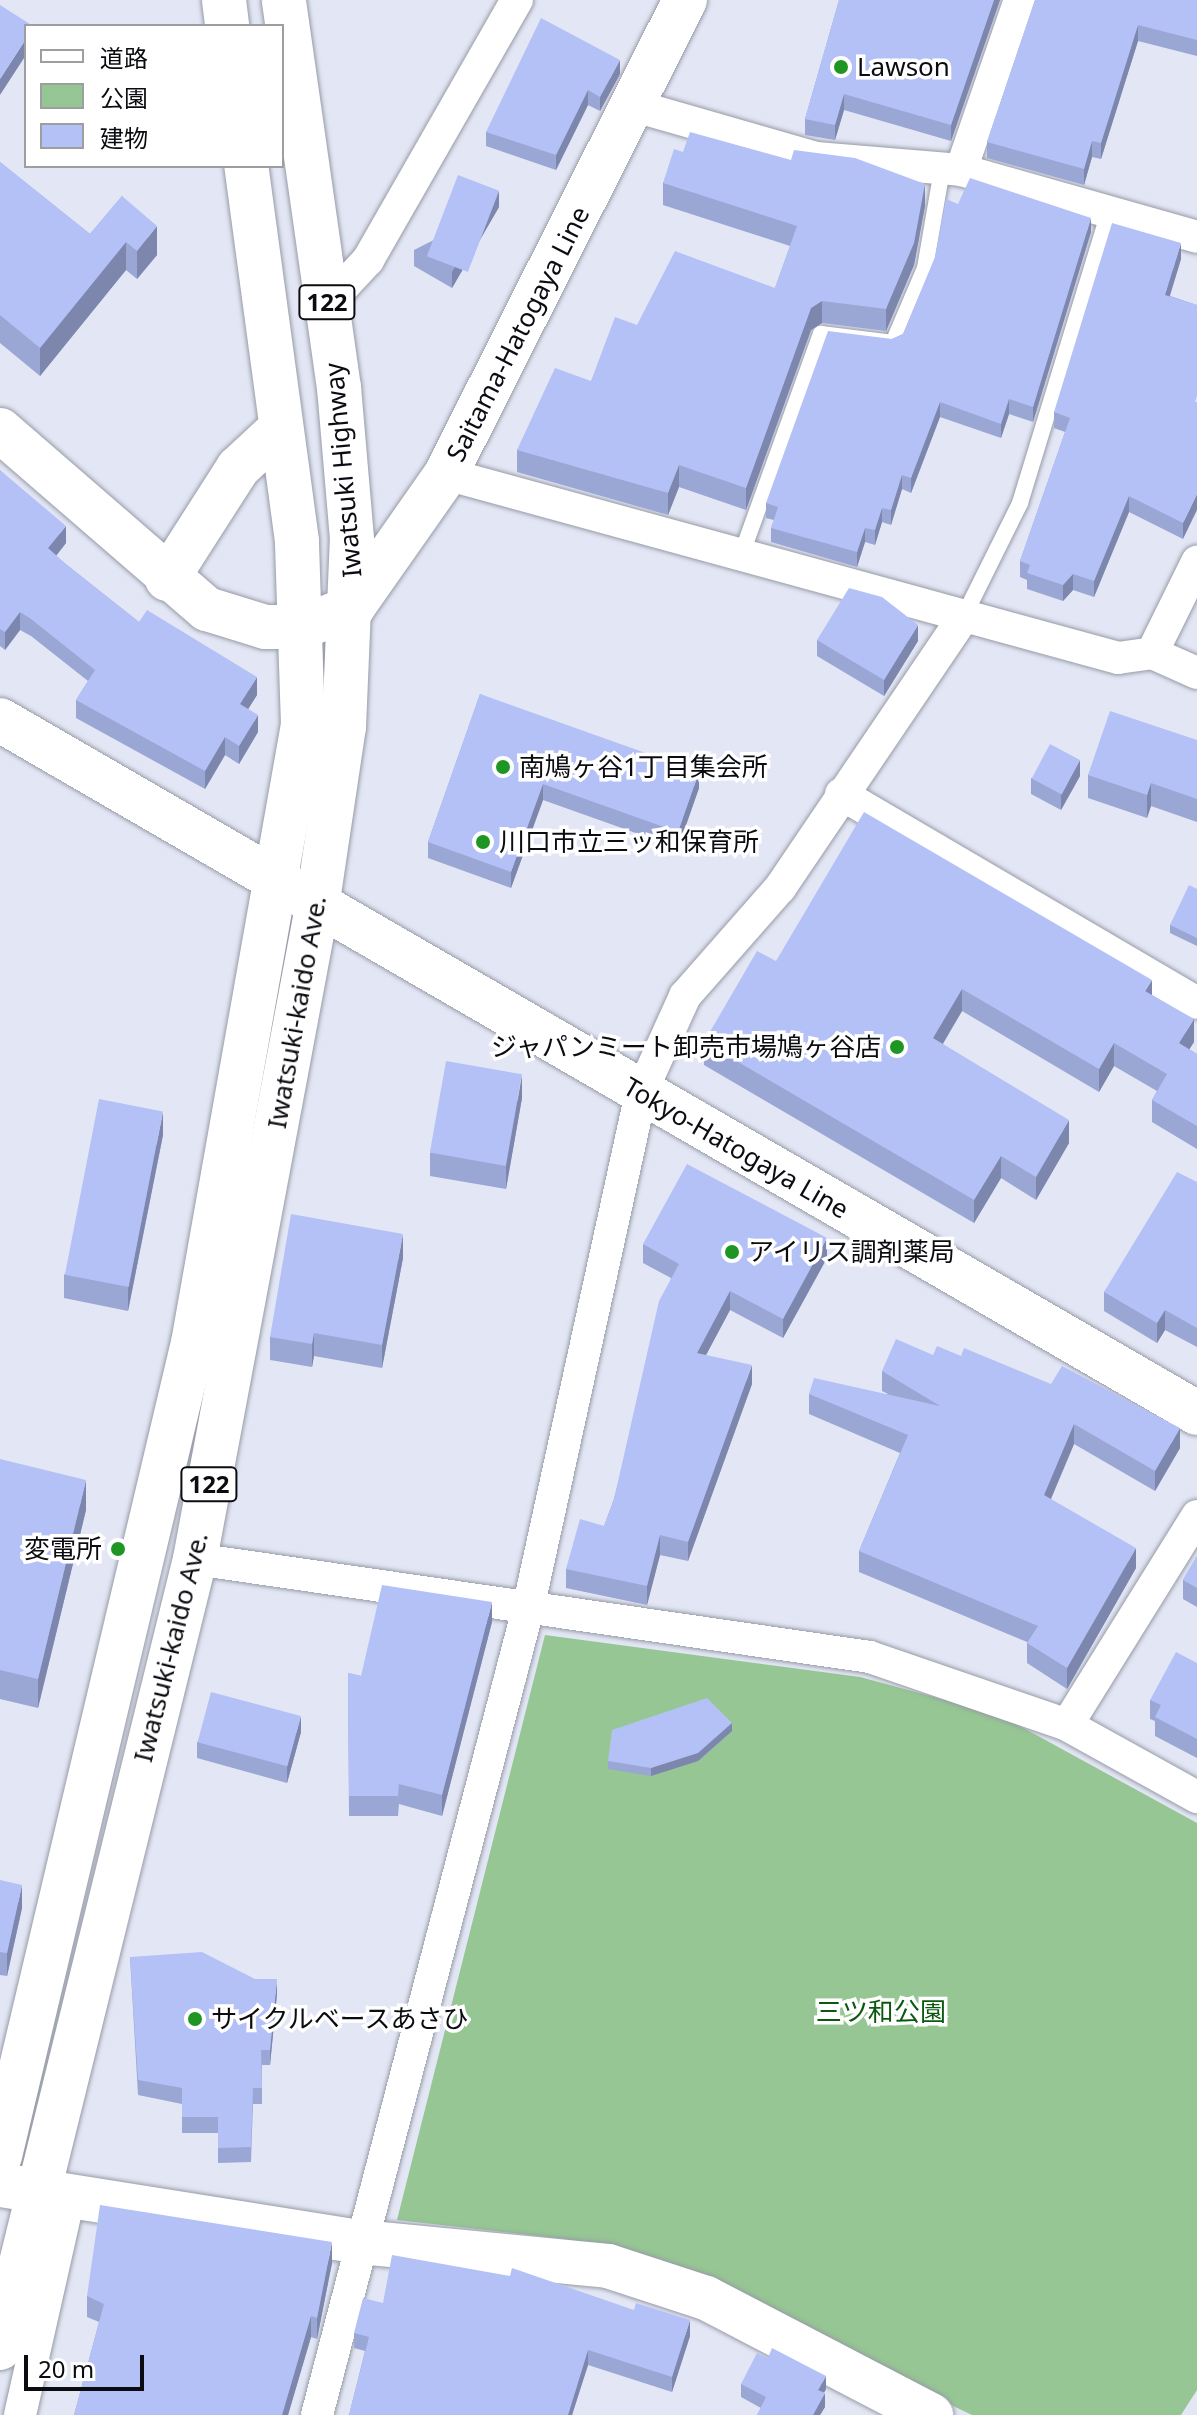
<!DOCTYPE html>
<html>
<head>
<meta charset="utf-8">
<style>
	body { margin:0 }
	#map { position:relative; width:1197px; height:2415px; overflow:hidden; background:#e3e7f5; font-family:"Noto Sans","Noto Sans JP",sans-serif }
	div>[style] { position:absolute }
	.green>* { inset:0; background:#96c693 }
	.roads { filter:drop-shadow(0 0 2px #979ba7) drop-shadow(0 0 2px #979ba7) }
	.lane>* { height:16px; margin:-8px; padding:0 8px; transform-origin:8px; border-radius:8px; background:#fff }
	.street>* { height:32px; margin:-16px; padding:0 16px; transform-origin:16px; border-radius:16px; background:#fff }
	.secondary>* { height:44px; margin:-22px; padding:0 22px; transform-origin:22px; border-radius:22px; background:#fff }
	.highway>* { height:44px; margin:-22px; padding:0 22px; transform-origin:22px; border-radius:22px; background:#fff }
	.wall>* { inset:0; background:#9aa6d4 }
	.shaded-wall>* { inset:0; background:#7d87ad }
	.building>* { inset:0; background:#b3c1f7; transform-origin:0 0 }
	.dots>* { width:22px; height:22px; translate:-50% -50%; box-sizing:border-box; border:4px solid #fff; border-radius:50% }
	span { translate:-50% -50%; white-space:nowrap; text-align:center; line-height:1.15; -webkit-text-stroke:7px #fff; paint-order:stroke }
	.shield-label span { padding:2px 6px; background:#fff; border:2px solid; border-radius:6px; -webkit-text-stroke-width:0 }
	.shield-label { font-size:24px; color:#0b0c11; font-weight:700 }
	.poi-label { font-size:26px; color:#0b0c11 }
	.left { translate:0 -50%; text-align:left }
	.right { translate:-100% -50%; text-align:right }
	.street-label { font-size:26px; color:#0b0c11 }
	.park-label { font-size:26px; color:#0a590f }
	.legend { position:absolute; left:24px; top:24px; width:260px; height:144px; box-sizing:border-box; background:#fff; border:2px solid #9d9ea0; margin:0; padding:10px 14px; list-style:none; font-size:24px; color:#0b0c11 }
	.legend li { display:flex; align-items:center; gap:16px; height:40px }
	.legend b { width:40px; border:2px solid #9d9ea0 }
	.scale { position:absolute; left:24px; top:2355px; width:120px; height:36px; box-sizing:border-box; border:4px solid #0b0c11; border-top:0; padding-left:10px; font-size:24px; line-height:28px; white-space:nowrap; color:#0b0c11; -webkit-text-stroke:6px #fff; paint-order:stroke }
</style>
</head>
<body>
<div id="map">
	<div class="green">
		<i style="clip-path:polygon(545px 1635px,860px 1677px,960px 1704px,1018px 1725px,1197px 1823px,1197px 2390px,1181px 2415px,972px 2415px,645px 2259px,565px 2239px,397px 2220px)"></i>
	</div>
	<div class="roads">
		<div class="lane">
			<i style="left:742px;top:553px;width:233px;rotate:-70.2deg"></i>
			<i style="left:821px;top:334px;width:73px;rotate:7.1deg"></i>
			<i style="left:893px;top:343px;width:82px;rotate:-66.9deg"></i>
			<i style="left:925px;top:268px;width:99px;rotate:-80.2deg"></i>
			<i style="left:964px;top:616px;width:126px;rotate:-63.6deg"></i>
			<i style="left:1020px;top:503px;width:304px;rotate:-73deg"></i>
		</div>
		<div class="street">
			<i style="left:635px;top:106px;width:188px;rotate:16deg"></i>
			<i style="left:816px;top:158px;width:145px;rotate:4.7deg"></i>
			<i style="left:961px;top:170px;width:245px;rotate:15.8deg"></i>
			<i style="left:961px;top:170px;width:180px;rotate:-70.9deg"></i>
			<i style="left:328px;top:303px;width:59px;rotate:-47.1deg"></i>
			<i style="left:368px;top:260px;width:300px;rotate:-60.2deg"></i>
			<i style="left:446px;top:474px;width:697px;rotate:15.31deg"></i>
			<i style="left:1118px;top:658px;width:34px;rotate:-8deg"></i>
			<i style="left:1152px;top:653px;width:49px;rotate:24deg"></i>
			<i style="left:1152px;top:653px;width:102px;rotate:-63.7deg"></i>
			<i style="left:841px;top:794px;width:413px;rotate:30.4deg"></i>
			<i style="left:195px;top:1559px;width:682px;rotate:8.26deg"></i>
			<i style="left:870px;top:1657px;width:208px;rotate:19deg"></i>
			<i style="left:1067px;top:1725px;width:149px;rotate:29deg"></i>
			<i style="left:1067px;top:1725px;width:246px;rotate:-58.1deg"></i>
			<i style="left:20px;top:2415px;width:227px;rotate:-77.3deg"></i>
			<i style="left:317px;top:2415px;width:833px;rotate:-75.33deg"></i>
			<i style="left:528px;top:1609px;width:528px;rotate:-77.65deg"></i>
			<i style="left:641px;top:1093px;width:107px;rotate:-65.6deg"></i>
			<i style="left:685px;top:996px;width:144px;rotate:-48.7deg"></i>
			<i style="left:780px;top:888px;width:328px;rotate:-55.9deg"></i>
		</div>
		<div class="secondary">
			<i style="left:0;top:430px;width:274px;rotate:40.9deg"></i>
			<i style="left:207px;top:609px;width:61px;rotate:17.2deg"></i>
			<i style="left:265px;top:627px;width:37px"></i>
			<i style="left:302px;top:627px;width:55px;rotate:-21.4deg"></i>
			<i style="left:353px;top:607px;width:162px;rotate:-55deg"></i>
			<i style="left:446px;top:474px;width:531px;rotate:-63.24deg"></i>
			<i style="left:0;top:720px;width:1383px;rotate:30.07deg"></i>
			<i style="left:0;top:2185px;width:364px;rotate:9deg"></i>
			<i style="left:360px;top:2242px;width:249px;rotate:5.5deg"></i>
			<i style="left:608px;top:2266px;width:103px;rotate:18.1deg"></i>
			<i style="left:706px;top:2298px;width:254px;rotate:27.5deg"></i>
		</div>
		<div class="highway">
			<i style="left:224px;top:0;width:26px;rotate:83deg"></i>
			<i style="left:167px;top:579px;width:132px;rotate:-57.4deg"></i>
			<i style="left:238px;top:468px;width:59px;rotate:-42.9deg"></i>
			<i style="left:0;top:2156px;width:836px;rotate:-76.65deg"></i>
			<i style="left:193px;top:1343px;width:628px;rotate:-79.91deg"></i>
			<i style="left:303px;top:725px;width:184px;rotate:-91.9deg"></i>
			<i style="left:297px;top:541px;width:378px;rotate:-97.7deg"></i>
			<i style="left:0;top:2348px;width:813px;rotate:-76.12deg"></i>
			<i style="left:195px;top:1559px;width:663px;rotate:-79.4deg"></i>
			<i style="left:317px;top:907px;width:182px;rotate:-81.5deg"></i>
			<i style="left:344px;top:727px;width:188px;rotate:-87.6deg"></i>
			<i style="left:352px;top:539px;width:152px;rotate:-94.9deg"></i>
			<i style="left:339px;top:388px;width:392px;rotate:-98.1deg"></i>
		</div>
	</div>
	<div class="wall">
		<i style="clip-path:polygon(839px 0,1000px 0,951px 141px,844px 110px,835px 140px,805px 135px,805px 119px)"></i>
		<i style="clip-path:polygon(1035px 0,1197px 0,1197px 56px,1138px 41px,1101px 159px,1092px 157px,1084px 185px,987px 158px,987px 142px)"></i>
		<i style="clip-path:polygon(620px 74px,600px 111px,588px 105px,556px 170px,486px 146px,486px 132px)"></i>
		<i style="clip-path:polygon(683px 152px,925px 206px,914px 265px,886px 331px,822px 323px,811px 330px,746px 510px,679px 487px,668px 515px,517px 472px,517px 450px,591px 381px,637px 325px,775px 288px,790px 246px,663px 205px,663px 183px)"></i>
		<i style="clip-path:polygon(0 162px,90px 234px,122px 196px,157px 255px,137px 279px,126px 270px,40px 376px,0 343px)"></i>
		<i style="clip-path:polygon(958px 204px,1091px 232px,1033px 422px,1009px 414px,1001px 438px,940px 417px,911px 493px,902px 489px,891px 525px,882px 522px,875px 545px,865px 542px,857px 567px,771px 542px,771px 528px,774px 520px,766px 518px,766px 503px,892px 339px,903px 334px)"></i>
		<i style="clip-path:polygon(499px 207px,452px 288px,414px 266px,414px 250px)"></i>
		<i style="clip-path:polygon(1181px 259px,1170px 296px,1197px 305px,1183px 539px,1129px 512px,1094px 597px,1073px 590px,1063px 601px,1027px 589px,1027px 580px,1020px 577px,1020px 561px,1065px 432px,1054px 428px,1054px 412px)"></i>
		<i style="clip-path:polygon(0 470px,66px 543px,56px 556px,67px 565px,139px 622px,257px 695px,248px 709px,258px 732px,239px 764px,225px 755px,205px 789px,76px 718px,76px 700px,88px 681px,31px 636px,20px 630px,5px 650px,0 646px)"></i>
		<i style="clip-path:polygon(817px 640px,918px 641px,884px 696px,817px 656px)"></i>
		<i style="clip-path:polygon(480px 694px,699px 788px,678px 848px,543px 800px,511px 888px,428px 858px,428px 842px)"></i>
		<i style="clip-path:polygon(1197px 740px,1197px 822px,1151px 806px,1147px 818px,1088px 798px,1088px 775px)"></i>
		<i style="clip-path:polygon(1080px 776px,1061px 810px,1031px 794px,1031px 778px)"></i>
		<i style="clip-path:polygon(1197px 889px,1197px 946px,1170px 933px,1170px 925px)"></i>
		<i style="clip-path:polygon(776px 961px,1152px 995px,1194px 1042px,1189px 1049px,1197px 1054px,1197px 1149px,1152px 1122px,1152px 1100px,1157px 1091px,1114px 1066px,1099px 1092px,962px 1011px,943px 1044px,1069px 1143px,1036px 1200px,1001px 1178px,974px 1223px,704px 1065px,704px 1042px)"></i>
		<i style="clip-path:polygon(522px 1098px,506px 1189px,430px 1176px,430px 1153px)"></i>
		<i style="clip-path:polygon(163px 1135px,128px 1311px,64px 1298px,64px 1275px)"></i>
		<i style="clip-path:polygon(1197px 1182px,1197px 1347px,1165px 1330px,1157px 1343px,1104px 1311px,1104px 1292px)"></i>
		<i style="clip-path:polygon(643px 1244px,827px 1258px,783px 1338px,730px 1310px,706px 1355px,752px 1384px,688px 1561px,660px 1555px,647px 1605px,566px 1588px,566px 1569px,604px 1526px,614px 1499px,671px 1278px,643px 1263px)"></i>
		<i style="clip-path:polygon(403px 1258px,382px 1368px,314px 1356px,312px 1367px,270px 1360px,270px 1337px)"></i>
		<i style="clip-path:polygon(933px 1355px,1180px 1448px,1155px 1491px,1074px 1444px,1051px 1499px,1136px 1568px,1067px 1689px,1027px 1663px,1027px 1642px,859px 1572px,859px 1551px,900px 1453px,809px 1414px,809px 1394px,888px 1394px,882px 1391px,882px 1371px)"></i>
		<i style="clip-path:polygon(0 1459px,86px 1510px,38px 1708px,0 1699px)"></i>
		<i style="clip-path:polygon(1197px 1556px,1197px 1607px,1183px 1599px,1183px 1580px)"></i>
		<i style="clip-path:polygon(492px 1622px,442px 1816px,399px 1804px,398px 1816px,349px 1816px,348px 1673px,361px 1676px)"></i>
		<i style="clip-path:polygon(1197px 1663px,1197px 1758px,1155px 1736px,1155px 1721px,1150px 1719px,1150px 1700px)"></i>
		<i style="clip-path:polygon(732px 1731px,698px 1761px,651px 1776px,608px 1769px,608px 1761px)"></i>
		<i style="clip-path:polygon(301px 1732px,287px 1783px,197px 1758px,197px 1742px)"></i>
		<i style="clip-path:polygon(0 1880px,22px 1908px,7px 1976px,0 1975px)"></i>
		<i style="clip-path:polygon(130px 1957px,277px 1994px,270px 2065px,262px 2065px,262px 2104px,253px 2104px,251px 2162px,218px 2163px,218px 2133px,182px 2133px,182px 2104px,138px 2095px)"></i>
		<i style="clip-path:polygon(332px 2263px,317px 2339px,311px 2337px,288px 2415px,74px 2415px,99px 2322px,87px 2317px,87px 2296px)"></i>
		<i style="clip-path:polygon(383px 2303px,690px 2336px,672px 2392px,588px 2365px,572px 2415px,349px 2415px,365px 2351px,354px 2348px,354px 2333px)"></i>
		<i style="clip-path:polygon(741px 2384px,826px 2389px,824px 2393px,825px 2407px,820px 2415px,757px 2415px,761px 2408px,741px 2397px)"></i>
	</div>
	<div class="shaded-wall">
		<i style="clip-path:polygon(994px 0,1000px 0,951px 141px,951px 125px)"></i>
		<i style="clip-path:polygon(1138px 25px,1138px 41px,1101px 159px,1101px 143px)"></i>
		<i style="clip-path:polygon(26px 39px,26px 55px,0 95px,0 79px)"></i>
		<i style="clip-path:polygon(620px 60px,620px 74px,600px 111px,600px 97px)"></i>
		<i style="clip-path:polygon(588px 90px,588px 105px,556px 170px,556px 155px)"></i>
		<i style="clip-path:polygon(844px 94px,844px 110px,835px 140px,835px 125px)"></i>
		<i style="clip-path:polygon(1092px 141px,1092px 157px,1084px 185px,1084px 169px)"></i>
		<i style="clip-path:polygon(925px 184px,925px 206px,914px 265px,886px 331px,886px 309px)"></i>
		<i style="clip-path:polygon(499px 191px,499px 207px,452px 288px,452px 272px)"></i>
		<i style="clip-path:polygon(1091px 218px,1091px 232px,1033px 422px,1033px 407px)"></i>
		<i style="clip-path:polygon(157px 226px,157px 255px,137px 279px,137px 251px)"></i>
		<i style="clip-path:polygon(126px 242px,126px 270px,40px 376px,40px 348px)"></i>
		<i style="clip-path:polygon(1181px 243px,1181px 259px,1165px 311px,1165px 295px)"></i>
		<i style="clip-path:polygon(822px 301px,822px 323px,811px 330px,746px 510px,746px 488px,811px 308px)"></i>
		<i style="clip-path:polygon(1009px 399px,1009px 414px,1001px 438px,1001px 424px)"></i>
		<i style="clip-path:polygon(940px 402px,940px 417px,911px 493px,911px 478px)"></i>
		<i style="clip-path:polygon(679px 465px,679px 487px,668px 515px,668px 493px)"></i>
		<i style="clip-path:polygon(902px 475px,902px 489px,891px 525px,891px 510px)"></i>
		<i style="clip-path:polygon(1197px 494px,1197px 510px,1183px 539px,1183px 523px)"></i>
		<i style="clip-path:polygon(1129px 496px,1129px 512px,1094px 597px,1094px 581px)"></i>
		<i style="clip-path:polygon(882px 508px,882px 522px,875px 545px,875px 530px)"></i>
		<i style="clip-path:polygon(66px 526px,66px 543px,48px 566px,48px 548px)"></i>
		<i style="clip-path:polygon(865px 528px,865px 542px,857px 567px,857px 552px)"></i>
		<i style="clip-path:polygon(1073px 574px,1073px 590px,1063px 601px,1063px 585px)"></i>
		<i style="clip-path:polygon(20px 612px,20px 630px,5px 650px,5px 632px)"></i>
		<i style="clip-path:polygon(918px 625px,918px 641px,884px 696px,884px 680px)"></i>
		<i style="clip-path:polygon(257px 677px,257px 695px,240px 722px,240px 704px)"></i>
		<i style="clip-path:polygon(258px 715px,258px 732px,239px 764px,239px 746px)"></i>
		<i style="clip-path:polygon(225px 737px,225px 755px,205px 789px,205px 771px)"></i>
		<i style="clip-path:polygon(1080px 760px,1080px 776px,1061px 810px,1061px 794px)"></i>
		<i style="clip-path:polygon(699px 772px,699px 788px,678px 848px,678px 832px)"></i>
		<i style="clip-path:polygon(1151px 783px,1151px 806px,1147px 818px,1147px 795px)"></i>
		<i style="clip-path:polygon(543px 784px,543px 800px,511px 888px,511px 872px)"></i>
		<i style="clip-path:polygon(1152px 980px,1152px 1003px,1145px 991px)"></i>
		<i style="clip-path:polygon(962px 989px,962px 1011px,933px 1060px,933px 1038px)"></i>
		<i style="clip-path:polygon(1194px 1019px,1194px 1042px,1179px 1066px,1179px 1043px)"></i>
		<i style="clip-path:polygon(1114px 1043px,1114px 1066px,1099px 1092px,1099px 1069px)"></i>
		<i style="clip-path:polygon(522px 1075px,522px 1098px,506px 1189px,506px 1166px)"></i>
		<i style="clip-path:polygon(163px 1112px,163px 1135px,128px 1311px,128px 1288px)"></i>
		<i style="clip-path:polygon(1069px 1120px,1069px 1143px,1036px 1200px,1036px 1177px)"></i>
		<i style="clip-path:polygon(1001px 1156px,1001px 1178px,974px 1223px,974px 1200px)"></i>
		<i style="clip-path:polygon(403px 1234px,403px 1258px,382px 1368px,382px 1345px)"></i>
		<i style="clip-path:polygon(827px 1238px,827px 1258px,783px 1338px,783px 1319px)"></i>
		<i style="clip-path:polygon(730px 1291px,730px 1310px,697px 1372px,697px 1353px)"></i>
		<i style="clip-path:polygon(1165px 1310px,1165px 1330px,1157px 1343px,1157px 1323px)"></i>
		<i style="clip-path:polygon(314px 1333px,314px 1356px,312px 1367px,312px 1344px)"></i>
		<i style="clip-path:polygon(752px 1365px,752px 1384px,688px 1561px,688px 1542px)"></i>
		<i style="clip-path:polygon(1074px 1424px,1074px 1444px,1044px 1515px,1044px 1495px)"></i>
		<i style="clip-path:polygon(1180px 1428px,1180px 1448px,1155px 1491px,1155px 1471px)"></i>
		<i style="clip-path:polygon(86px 1480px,86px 1510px,38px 1708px,38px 1679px)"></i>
		<i style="clip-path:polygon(660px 1535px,660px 1555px,647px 1605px,647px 1586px)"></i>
		<i style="clip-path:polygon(1136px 1548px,1136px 1568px,1067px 1689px,1067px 1668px)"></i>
		<i style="clip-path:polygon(492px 1602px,492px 1622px,442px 1816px,442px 1795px)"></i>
		<i style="clip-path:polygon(301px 1716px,301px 1732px,287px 1783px,287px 1766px)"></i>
		<i style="clip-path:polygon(732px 1723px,732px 1731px,698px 1761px,651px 1776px,651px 1768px)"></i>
		<i style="clip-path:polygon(22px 1885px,22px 1908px,7px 1976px,7px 1953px)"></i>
		<i style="clip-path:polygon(277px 1979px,277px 1994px,270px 2065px,270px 2050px)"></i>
		<i style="clip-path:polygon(332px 2242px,332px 2263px,317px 2339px,317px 2318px)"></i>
		<i style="clip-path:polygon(311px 2316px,311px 2337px,288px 2415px,282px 2415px)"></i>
		<i style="clip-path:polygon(690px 2320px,690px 2336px,672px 2392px,672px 2377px)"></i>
		<i style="clip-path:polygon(588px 2350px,588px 2365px,572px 2415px,568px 2415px)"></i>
		<i style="clip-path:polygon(826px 2376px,826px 2389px,818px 2403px,818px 2390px)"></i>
		<i style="clip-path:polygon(825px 2393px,825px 2407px,820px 2415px,813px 2415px)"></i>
	</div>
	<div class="building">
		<i style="clip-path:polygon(839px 0,994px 0,951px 125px,844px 94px,835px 125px,805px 119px)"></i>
		<i style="clip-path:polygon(1035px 0,1197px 0,1197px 40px,1138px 25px,1101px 143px,1092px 141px,1084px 169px,987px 142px)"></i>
		<i style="clip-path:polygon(0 5px,33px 26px,26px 26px,26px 39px,0 79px)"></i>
		<i style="clip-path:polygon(541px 18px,620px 60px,600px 97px,588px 90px,556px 155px,486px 132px)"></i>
		<i style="clip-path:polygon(690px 132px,791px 160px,794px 150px,855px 158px,925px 184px,914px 243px,886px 309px,822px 301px,811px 308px,746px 488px,679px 465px,668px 493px,517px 450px,555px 368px,591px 381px,615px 317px,637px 325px,675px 251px,775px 288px,797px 226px,663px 183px,674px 149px,683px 152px)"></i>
		<i style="clip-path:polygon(0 162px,90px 234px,122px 196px,157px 226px,137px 251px,126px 242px,40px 348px,0 315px)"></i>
		<i style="left:458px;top:175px;width:44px;height:87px;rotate:21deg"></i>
		<i style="clip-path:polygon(970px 178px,1091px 218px,1033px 407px,1009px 399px,1001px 424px,940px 402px,911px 478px,902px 475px,891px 510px,882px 508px,875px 530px,865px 528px,857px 552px,771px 528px,778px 507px,766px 503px,828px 331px,892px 339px,903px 334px,935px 257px,946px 199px,958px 204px)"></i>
		<i style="clip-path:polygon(1112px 223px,1181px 243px,1165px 295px,1197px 305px,1197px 396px,1195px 402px,1197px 402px,1197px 494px,1183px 523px,1129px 496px,1094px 581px,1073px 574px,1063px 585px,1027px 573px,1030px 565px,1020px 561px,1070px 418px,1054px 412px)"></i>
		<i style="clip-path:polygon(0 470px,66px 526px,48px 548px,67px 565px,139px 622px,147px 610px,257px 677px,240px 704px,258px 715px,239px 746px,225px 737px,205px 771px,76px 700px,95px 670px,31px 619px,20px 612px,5px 632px,0 629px)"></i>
		<i style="clip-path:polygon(849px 588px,882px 597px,918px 625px,884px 680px,817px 640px)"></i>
		<i style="clip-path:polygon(480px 694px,699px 772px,678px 832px,543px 784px,511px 872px,428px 842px)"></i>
		<i style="clip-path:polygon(1110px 711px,1197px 740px,1197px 799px,1151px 783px,1147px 795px,1088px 775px)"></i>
		<i style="left:1050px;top:744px;width:34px;height:39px;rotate:28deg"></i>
		<i style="clip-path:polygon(864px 812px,1152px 980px,1145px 991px,1194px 1019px,1179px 1043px,1197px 1054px,1197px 1126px,1152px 1100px,1167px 1074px,1114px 1043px,1099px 1069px,962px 989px,933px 1038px,1069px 1120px,1036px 1177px,1001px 1156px,974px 1200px,704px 1042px,757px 951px,776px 961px)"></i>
		<i style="clip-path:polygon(1189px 885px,1197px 889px,1197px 938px,1170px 925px)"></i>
		<i style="left:446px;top:1061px;width:77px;height:93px;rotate:10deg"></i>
		<i style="left:99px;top:1099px;width:65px;height:179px;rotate:11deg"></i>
		<i style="clip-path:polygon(687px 1164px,827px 1238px,783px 1319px,730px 1291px,697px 1353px,752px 1365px,688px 1542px,660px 1535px,647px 1586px,566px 1569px,580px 1519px,604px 1526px,614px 1499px,659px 1301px,679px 1264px,643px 1244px)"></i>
		<i style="clip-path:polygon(1177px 1172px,1197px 1182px,1197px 1328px,1165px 1310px,1157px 1323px,1104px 1292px)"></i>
		<i style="clip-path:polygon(291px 1214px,403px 1234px,382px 1345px,314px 1333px,312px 1344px,270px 1337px)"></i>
		<i style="clip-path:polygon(896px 1339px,933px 1355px,937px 1346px,961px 1356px,964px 1348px,1051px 1384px,1062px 1366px,1180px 1428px,1155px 1471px,1074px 1424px,1044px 1495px,1136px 1548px,1067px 1668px,1027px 1643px,1038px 1626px,859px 1551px,908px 1435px,809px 1394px,814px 1378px,940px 1406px,882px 1371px)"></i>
		<i style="clip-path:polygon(0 1459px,86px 1480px,38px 1679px,0 1670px)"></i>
		<i style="clip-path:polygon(1197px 1556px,1197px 1588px,1183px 1580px)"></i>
		<i style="clip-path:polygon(382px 1585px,492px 1602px,442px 1795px,399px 1784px,398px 1796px,349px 1796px,348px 1673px,361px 1676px)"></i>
		<i style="clip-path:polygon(1176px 1652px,1197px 1663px,1197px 1739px,1155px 1717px,1161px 1705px,1150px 1700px)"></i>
		<i style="left:211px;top:1692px;width:93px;height:52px;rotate:15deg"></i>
		<i style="clip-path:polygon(707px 1698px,732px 1723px,698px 1753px,651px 1768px,608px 1761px,612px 1730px)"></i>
		<i style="clip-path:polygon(0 1880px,22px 1885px,7px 1953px,0 1952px)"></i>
		<i style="clip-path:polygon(202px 1952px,255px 1979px,277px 1979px,270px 2050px,261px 2050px,262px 2088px,253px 2088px,251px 2147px,218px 2148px,218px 2117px,182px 2117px,182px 2088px,138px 2080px,130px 1957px)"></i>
		<i style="clip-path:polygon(100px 2205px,332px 2242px,317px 2318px,311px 2316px,282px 2415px,74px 2415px,104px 2304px,87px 2296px)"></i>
		<i style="clip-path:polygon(392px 2255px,510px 2276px,512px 2268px,634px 2310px,636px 2303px,690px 2320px,672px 2377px,588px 2350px,568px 2415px,349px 2415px,369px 2337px,354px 2333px,363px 2298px,383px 2303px)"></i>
		<i style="clip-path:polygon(772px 2348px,826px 2376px,818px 2390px,825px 2393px,813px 2415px,757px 2415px,766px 2397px,741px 2384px,757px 2353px,768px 2358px)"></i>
	</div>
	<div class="dots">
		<i style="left:841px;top:67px;background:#1f9524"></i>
		<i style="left:503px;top:767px;background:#1f9524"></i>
		<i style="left:483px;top:842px;background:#1f9524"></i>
		<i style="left:897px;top:1047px;background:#1f9524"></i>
		<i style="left:732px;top:1252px;background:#1f9524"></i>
		<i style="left:118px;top:1549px;background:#1f9524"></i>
		<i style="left:195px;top:2019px;background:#1f9524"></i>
	</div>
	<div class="shield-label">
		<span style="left:327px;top:302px">122</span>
		<span style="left:209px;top:1484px">122</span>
	</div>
	<div class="poi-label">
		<span class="left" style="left:857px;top:67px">Lawson</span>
		<span class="left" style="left:519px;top:767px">南鳩ヶ谷1丁目集会所</span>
		<span class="left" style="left:499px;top:842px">川口市立三ッ和保育所</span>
		<span class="right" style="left:881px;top:1047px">ジャパンミート卸売市場鳩ヶ谷店</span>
		<span class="left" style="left:748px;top:1252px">アイリス調剤薬局</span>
		<span class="right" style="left:102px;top:1549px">変電所</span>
		<span class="left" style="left:211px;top:2019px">サイクルベースあさひ</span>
	</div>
	<div class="street-label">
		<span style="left:518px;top:334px;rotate:-63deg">Saitama-Hatogaya Line</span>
		<span style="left:343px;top:470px;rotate:-95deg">Iwatsuki Highway</span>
		<span style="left:297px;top:1012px;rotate:-80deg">Iwatsuki-kaido Ave.</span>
		<span style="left:736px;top:1148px;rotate:30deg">Tokyo-Hatogaya Line</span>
		<span style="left:171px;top:1647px;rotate:-76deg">Iwatsuki-kaido Ave.</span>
	</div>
	<div class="park-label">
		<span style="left:881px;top:2012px">三ツ和公園</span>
	</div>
	<ul class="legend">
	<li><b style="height:10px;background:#fff"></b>道路</li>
	<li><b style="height:22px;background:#96c693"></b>公園</li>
	<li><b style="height:22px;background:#b3c1f7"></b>建物</li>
	</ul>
	<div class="scale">20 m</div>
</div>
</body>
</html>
